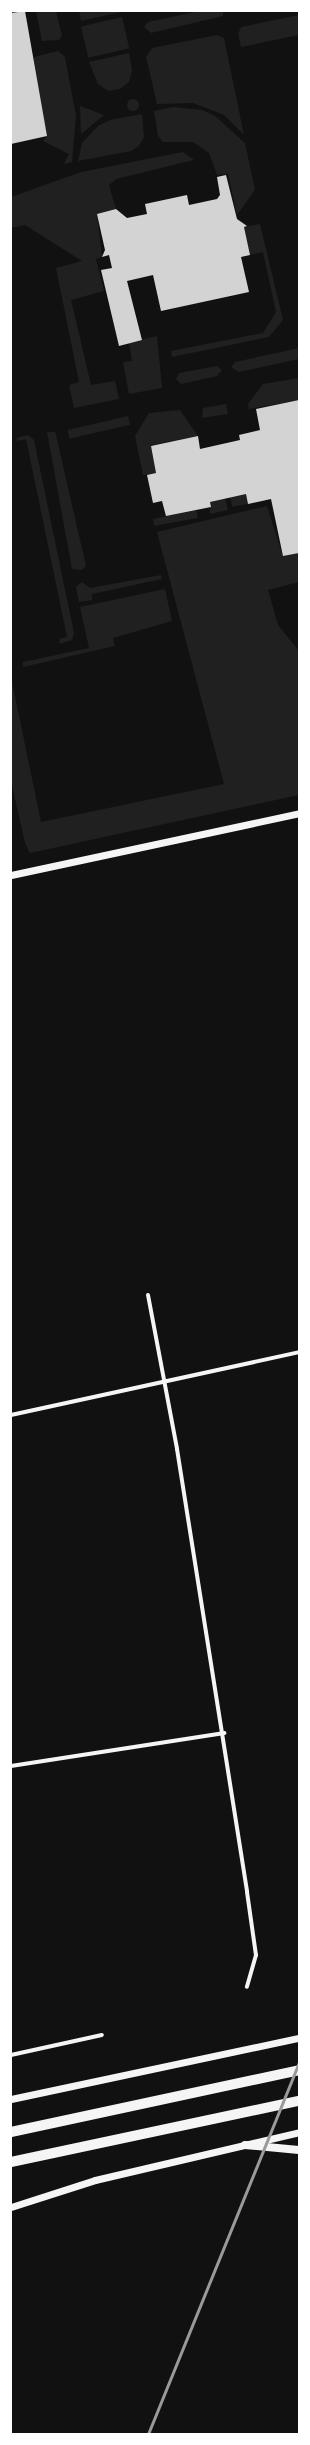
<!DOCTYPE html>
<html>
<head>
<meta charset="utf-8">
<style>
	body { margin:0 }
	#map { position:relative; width:310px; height:2445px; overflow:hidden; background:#111; font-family:"Golos Text",sans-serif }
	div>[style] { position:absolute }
	.green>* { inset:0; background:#202020; transform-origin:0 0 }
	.round { border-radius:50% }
	.building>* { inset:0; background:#d3d3d3 }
	.minor>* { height:4px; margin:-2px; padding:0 2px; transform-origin:2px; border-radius:2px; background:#f5f5f5 }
	.tertiary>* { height:7px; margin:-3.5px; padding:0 3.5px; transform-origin:3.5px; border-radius:3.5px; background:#f5f5f5 }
	.secondary>* { height:7px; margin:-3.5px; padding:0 3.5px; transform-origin:3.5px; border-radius:3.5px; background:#f5f5f5 }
	.primary>* { height:8px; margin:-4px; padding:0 4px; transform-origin:4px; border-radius:4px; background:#f5f5f5 }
	.motorway>* { height:10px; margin:-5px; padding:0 5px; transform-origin:5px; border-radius:5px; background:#f5f5f5 }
	.rail>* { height:3px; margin:-1.5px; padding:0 1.5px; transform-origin:1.5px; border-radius:1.5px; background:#9a9a9a }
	span { translate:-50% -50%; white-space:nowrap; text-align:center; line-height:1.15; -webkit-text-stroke:4px #fff; paint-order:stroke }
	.frame { position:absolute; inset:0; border:12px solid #fff; pointer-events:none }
</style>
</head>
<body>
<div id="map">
	<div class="green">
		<i style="clip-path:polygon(36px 11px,56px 11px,62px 36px,59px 40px,42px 41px)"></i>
		<i style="clip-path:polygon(79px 11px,121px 11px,121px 12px,81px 21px)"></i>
		<i style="clip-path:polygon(200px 11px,223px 11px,223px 16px,151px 33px,144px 27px,148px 22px)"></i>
		<i style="clip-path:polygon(299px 15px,299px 35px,241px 47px,238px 34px,241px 27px)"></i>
		<i style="left:122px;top:17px;width:32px;height:42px;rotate:77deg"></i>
		<i style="clip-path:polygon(217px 35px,224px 38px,244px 135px,224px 115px,193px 103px,157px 104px,146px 57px,152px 48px)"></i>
		<i style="clip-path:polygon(58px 51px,65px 57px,76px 116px,72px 162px,64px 164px,69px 154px,43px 141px,47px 136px,34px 70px,34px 57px)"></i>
		<i style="clip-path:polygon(129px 53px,132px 70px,129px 82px,120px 89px,108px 91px,98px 84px,89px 62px)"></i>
		<i class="round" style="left:127px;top:99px;width:12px;height:12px"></i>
		<i style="clip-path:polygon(80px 106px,104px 115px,81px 134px)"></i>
		<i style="clip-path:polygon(173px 107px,202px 110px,215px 116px,245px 143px,255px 190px,237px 215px,228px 174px,217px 175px,209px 153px,193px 142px,163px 142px,158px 136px,154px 111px)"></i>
		<i style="clip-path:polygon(142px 114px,144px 137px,139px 146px,131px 151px,78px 161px,82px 143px,98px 126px,110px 120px)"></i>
		<i style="clip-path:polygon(183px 152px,194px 160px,116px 179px,109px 185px,116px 209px,97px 214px,102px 257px,96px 259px,104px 291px,71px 300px,91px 385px,115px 381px,119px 399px,74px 408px,69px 385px,79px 382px,56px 268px,82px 261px,25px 225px,11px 228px,11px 197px,81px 172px)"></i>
		<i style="clip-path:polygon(260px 224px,283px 320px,269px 337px,172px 357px,171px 351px,263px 333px,276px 312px,263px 252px,250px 255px,244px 227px)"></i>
		<i style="clip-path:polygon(157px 336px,162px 388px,129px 394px,123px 362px,132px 361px,129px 342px)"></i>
		<i style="clip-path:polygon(299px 348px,299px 359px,239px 372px,231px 367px,235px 362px)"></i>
		<i style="clip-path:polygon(217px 366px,222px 370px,217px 376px,181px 384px,176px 379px,179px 373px)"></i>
		<i style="clip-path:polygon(299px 378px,299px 400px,249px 409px,248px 404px,263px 384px)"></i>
		<i style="clip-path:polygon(226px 404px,228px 414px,202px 418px,203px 408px)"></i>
		<i style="clip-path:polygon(180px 410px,198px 436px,151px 445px,156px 473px,143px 475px,135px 436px,149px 413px)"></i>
		<i style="left:128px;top:416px;width:9px;height:62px;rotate:77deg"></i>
		<i style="clip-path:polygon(47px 432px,55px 432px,56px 435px,86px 566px,82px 570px,72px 569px)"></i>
		<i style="clip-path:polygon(28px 435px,34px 440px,74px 633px,72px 640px,60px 644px,59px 639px,67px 637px,26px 439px,17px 441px,17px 438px)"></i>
		<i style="left:246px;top:494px;width:10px;height:16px;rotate:79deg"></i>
		<i style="clip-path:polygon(225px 498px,228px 510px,210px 514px,210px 502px)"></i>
		<i style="clip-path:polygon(267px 506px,283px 556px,299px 553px,299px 582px,268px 590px,278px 625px,299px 651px,299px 795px,30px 853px,25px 843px,11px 781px,11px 677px,41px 822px,224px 784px,157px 532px)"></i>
		<i style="clip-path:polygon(196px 510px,198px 518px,154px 526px,153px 519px)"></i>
		<i style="clip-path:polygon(161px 575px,162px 579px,92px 594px,92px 600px,79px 602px,76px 587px,82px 582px,90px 588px)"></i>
		<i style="clip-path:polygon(165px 589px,172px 621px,113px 638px,115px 646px,23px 667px,23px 662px,89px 648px,80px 607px)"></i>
	</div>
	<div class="building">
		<i style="clip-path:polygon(25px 11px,47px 136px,11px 144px,11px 13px)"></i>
		<i style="clip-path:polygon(226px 175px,237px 219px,247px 226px,244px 227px,250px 255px,241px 257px,249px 292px,161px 311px,153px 275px,127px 281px,142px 340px,119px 346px,101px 270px,112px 268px,109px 255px,102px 257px,105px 250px,97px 214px,116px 209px,127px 218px,147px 214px,145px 204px,187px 195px,189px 205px,217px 199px,220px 195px,217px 177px)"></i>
		<i style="clip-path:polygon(299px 400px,299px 553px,283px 556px,271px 499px,248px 504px,246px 494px,210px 502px,211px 507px,166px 516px,162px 501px,153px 503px,147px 475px,156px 473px,151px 446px,198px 436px,200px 449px,240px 440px,239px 435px,260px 430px,256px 409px)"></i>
	</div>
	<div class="minor">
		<i style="left:148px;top:1295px;width:157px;rotate:79.3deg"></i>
		<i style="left:177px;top:1449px;width:448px;rotate:81deg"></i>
		<i style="left:247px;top:1892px;width:64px;rotate:81.9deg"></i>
		<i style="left:256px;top:1955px;width:33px;rotate:106deg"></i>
		<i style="left:11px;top:1415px;width:295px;rotate:-12.3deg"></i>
		<i style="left:11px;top:1766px;width:216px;rotate:-8.8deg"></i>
		<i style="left:11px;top:2055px;width:93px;rotate:-12.4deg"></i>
	</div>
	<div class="tertiary">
		<i style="left:11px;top:875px;width:295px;rotate:-12.1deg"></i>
	</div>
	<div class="secondary">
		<i style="left:11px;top:2099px;width:294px;rotate:-12deg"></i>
		<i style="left:11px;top:2207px;width:88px;rotate:-17.8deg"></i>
		<i style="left:95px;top:2180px;width:210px;rotate:-13.2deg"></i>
	</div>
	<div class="primary">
		<i style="left:245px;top:2145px;width:54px;rotate:5.3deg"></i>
	</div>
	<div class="motorway">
		<i style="left:11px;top:2132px;width:295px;rotate:-12.1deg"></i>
		<i style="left:11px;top:2162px;width:294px;rotate:-12deg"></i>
	</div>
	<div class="rail">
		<i style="left:148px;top:2434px;width:401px;rotate:-67.9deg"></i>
	</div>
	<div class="frame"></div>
</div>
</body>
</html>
